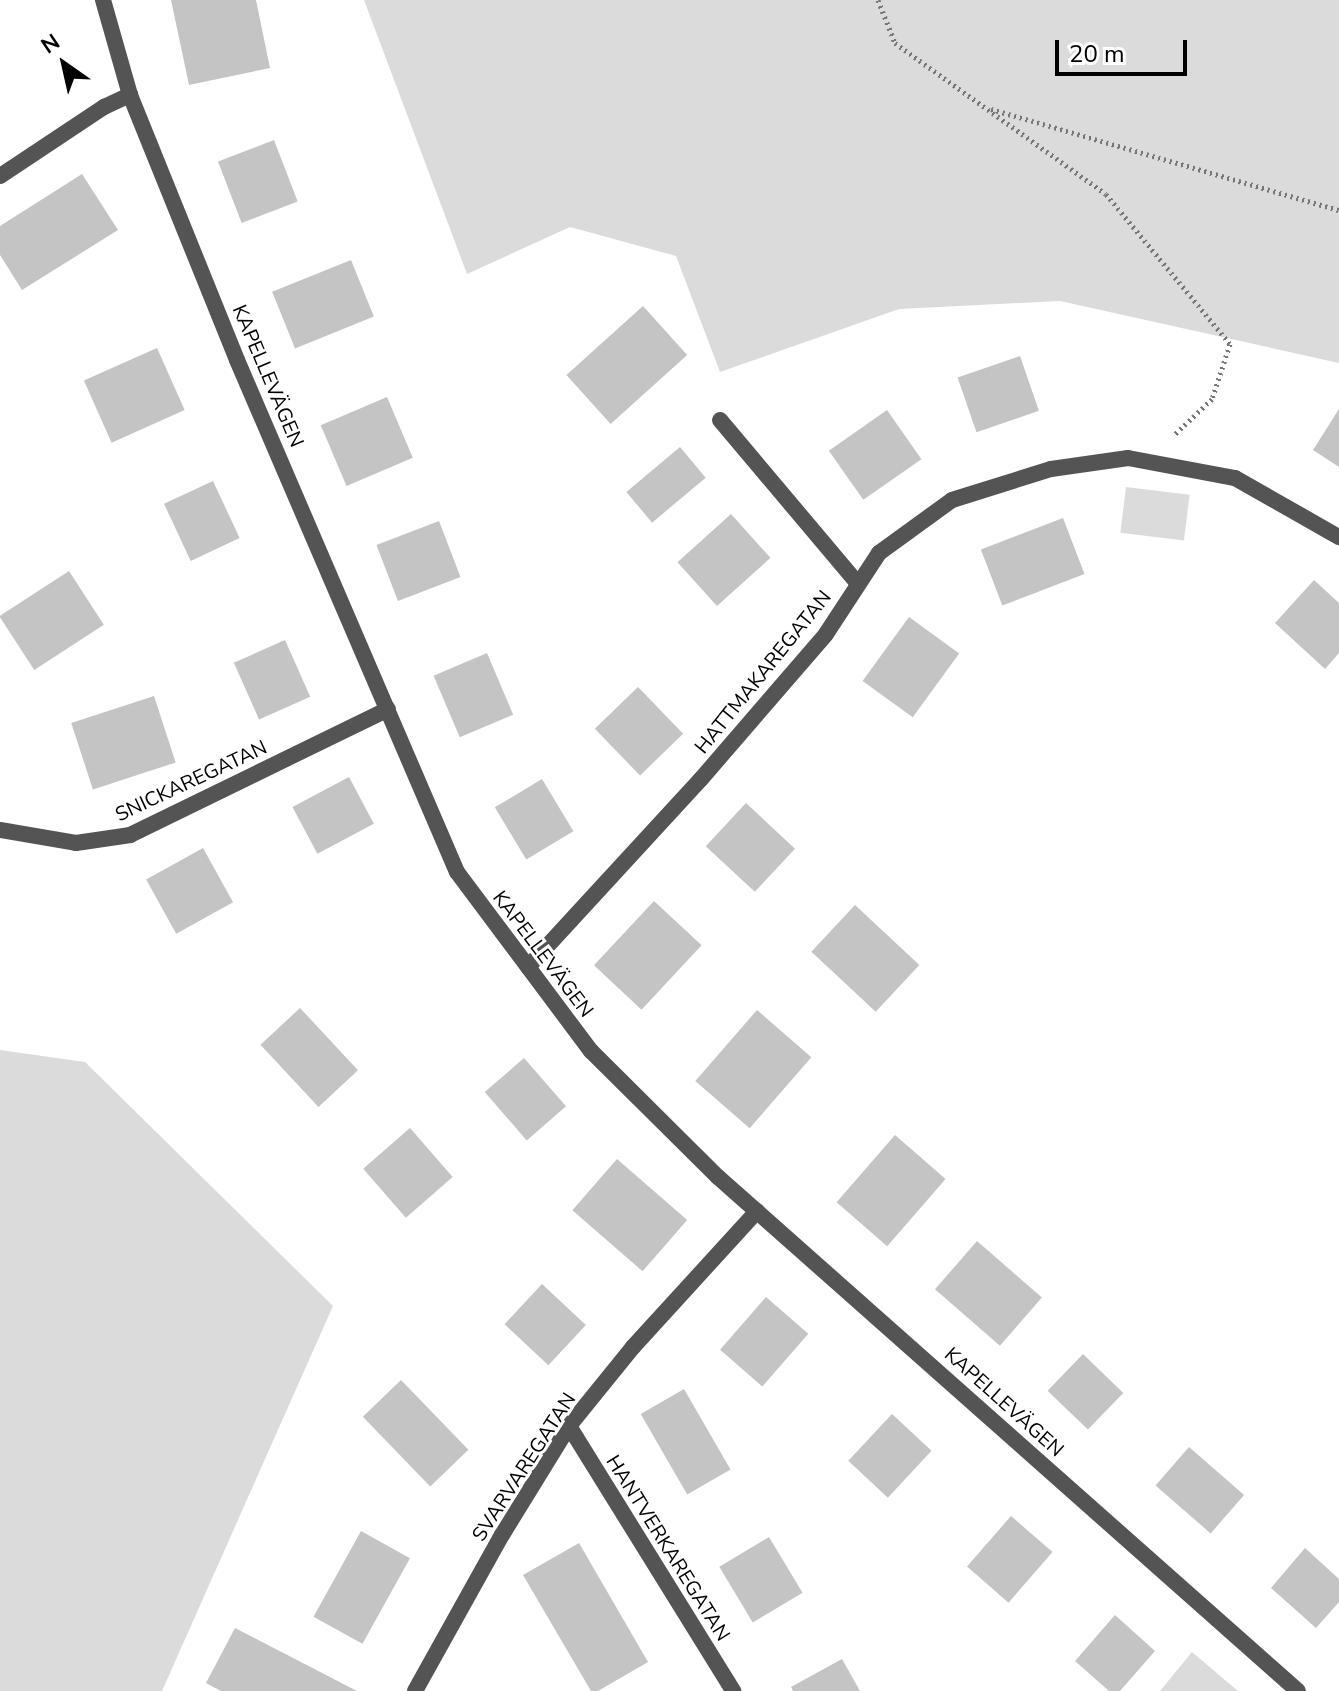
<!DOCTYPE html>
<html>
<head>
<meta charset="utf-8">
<style>
	body { margin:0 }
	#map { position:relative; width:1339px; height:1691px; overflow:hidden; background:#fff; font-family:"Nunito Sans",sans-serif }
	div>[style] { position:absolute }
	.green>* { inset:0; background:#dbdbdb; transform-origin:0 0 }
	.building>* { inset:0; background:#c4c4c4; transform-origin:0 0 }
	.path>* { height:5px; margin-top:-2.5px; transform-origin:0; background:repeating-linear-gradient(90deg,#767676 0 2px,transparent 0 6px) }
	.service>* { height:16px; margin:-8px; padding:0 8px; transform-origin:8px; border-radius:8px; background:#545454 }
	.minor>* { height:16px; margin:-8px; padding:0 8px; transform-origin:8px; border-radius:8px; background:#545454 }
	span { translate:-50% -50%; white-space:nowrap; text-align:center; line-height:1.15; -webkit-text-stroke:6px #fff; paint-order:stroke }
	.street-label { font-size:20px; color:#000 }
	.north { position:absolute; left:24px; top:24px; width:80px; height:80px; -webkit-text-stroke:6px #fff; paint-order:stroke; rotate:326deg; font-size:22px; font-weight:700; line-height:32px; text-align:center; color:#000 }
	.north::after { content:''; display:block; margin:auto; width:28px; height:36px; background:#000; clip-path:polygon(50% 0,100% 100%,50% 72%,0 100%) }
	.scale { position:absolute; left:1055px; top:40px; width:132px; height:36px; box-sizing:border-box; border:4px solid #000; border-top:0; padding-left:10px; font-size:24px; line-height:28px; white-space:nowrap; color:#000; -webkit-text-stroke:6px #fff; paint-order:stroke }
</style>
</head>
<body>
<div id="map">
	<div class="green">
		<i style="clip-path:polygon(364px 0,1339px 0,1339px 363px,1060px 301px,899px 309px,720px 372px,676px 256px,570px 227px,467px 274px)"></i>
		<i style="left:1126px;top:487px;width:64px;height:46px;rotate:7deg"></i>
		<i style="clip-path:polygon(0 1050px,85px 1062px,333px 1306px,162px 1691px,0 1691px)"></i>
		<i style="clip-path:polygon(1192px 1652px,1238px 1691px,1160px 1691px)"></i>
	</div>
	<div class="building">
		<i style="clip-path:polygon(171px 0,256px 0,270px 68px,189px 85px)"></i>
		<i style="left:274px;top:140px;width:66px;height:60px;rotate:69deg"></i>
		<i style="clip-path:polygon(82px 174px,118px 230px,22px 290px,0 255px,0 226px)"></i>
		<i style="left:351px;top:260px;width:61px;height:85px;rotate:68deg"></i>
		<i style="left:643px;top:306px;width:66px;height:103px;rotate:48deg"></i>
		<i style="left:157px;top:348px;width:68px;height:80px;rotate:66deg"></i>
		<i style="left:1020px;top:356px;width:58px;height:66px;rotate:71deg"></i>
		<i style="left:387px;top:397px;width:66px;height:72px;rotate:67deg"></i>
		<i style="clip-path:polygon(1339px 409px,1339px 467px,1313px 450px)"></i>
		<i style="left:887px;top:410px;width:60px;height:71px;rotate:55deg"></i>
		<i style="left:680px;top:447px;width:40px;height:70px;rotate:50deg"></i>
		<i style="left:213px;top:481px;width:63px;height:54px;rotate:65deg"></i>
		<i style="left:731px;top:514px;width:59px;height:72px;rotate:48deg"></i>
		<i style="left:1063px;top:518px;width:60px;height:88px;rotate:69deg"></i>
		<i style="left:439px;top:521px;width:60px;height:67px;rotate:69deg"></i>
		<i style="left:69px;top:571px;width:64px;height:83px;rotate:57deg"></i>
		<i style="clip-path:polygon(1314px 580px,1339px 603px,1339px 653px,1325px 669px,1275px 623px)"></i>
		<i style="left:909px;top:617px;width:62px;height:79px;rotate:36deg"></i>
		<i style="left:285px;top:640px;width:62px;height:56px;rotate:66deg"></i>
		<i style="left:487px;top:653px;width:67px;height:58px;rotate:67deg"></i>
		<i style="left:638px;top:687px;width:65px;height:60px;rotate:46deg"></i>
		<i style="left:154px;top:696px;width:70px;height:87px;rotate:72deg"></i>
		<i style="left:349px;top:777px;width:53px;height:64px;rotate:62deg"></i>
		<i style="left:542px;top:779px;width:61px;height:55px;rotate:59deg"></i>
		<i style="left:746px;top:803px;width:67px;height:59px;rotate:43deg"></i>
		<i style="left:203px;top:848px;width:62px;height:65px;rotate:61deg"></i>
		<i style="left:654px;top:901px;width:65px;height:88px;rotate:43deg"></i>
		<i style="left:855px;top:905px;width:88px;height:64px;rotate:43deg"></i>
		<i style="left:300px;top:1008px;width:85px;height:54px;rotate:47deg"></i>
		<i style="left:757px;top:1010px;width:72px;height:94px;rotate:41deg"></i>
		<i style="left:524px;top:1058px;width:64px;height:52px;rotate:49deg"></i>
		<i style="left:410px;top:1128px;width:65px;height:62px;rotate:49deg"></i>
		<i style="left:895px;top:1135px;width:67px;height:89px;rotate:41deg"></i>
		<i style="left:617px;top:1159px;width:93px;height:68px;rotate:41deg"></i>
		<i style="left:977px;top:1241px;width:86px;height:64px;rotate:41deg"></i>
		<i style="left:542px;top:1284px;width:60px;height:55px;rotate:43deg"></i>
		<i style="left:766px;top:1297px;width:56px;height:70px;rotate:41deg"></i>
		<i style="left:1083px;top:1354px;width:56px;height:51px;rotate:44deg"></i>
		<i style="left:401px;top:1380px;width:97px;height:53px;rotate:46deg"></i>
		<i style="left:684px;top:1389px;width:93px;height:50px;rotate:60deg"></i>
		<i style="left:892px;top:1414px;width:54px;height:64px;rotate:43deg"></i>
		<i style="left:1189px;top:1447px;width:73px;height:51px;rotate:41deg"></i>
		<i style="left:1011px;top:1516px;width:55px;height:67px;rotate:41deg"></i>
		<i style="left:361px;top:1531px;width:56px;height:98px;rotate:29deg"></i>
		<i style="left:769px;top:1537px;width:65px;height:58px;rotate:59deg"></i>
		<i style="clip-path:polygon(579px 1543px,648px 1662px,598px 1691px,591px 1691px,523px 1575px)"></i>
		<i style="clip-path:polygon(1305px 1548px,1339px 1579px,1339px 1602px,1316px 1628px,1271px 1588px)"></i>
		<i style="clip-path:polygon(1115px 1615px,1155px 1651px,1120px 1691px,1109px 1691px,1075px 1661px)"></i>
		<i style="clip-path:polygon(235px 1628px,357px 1691px,221px 1691px,206px 1683px)"></i>
		<i style="clip-path:polygon(842px 1659px,860px 1691px,793px 1691px,791px 1687px)"></i>
	</div>
	<div class="path">
		<i style="left:878px;top:0;width:46px;rotate:68.4deg"></i>
		<i style="left:895px;top:43px;width:259px;rotate:35.6deg"></i>
		<i style="left:1106px;top:194px;width:195px;rotate:50.4deg"></i>
		<i style="left:1230px;top:344px;width:58px;rotate:108.1deg"></i>
		<i style="left:1212px;top:399px;width:52px;rotate:136.5deg"></i>
		<i style="left:991px;top:109px;width:362px;rotate:16.2deg"></i>
	</div>
	<div class="service">
		<i style="left:720px;top:420px;width:214px;rotate:49.9deg"></i>
	</div>
	<div class="minor">
		<i style="left:103px;top:0;width:99px;rotate:74.1deg"></i>
		<i style="left:130px;top:95px;width:286px;rotate:68deg"></i>
		<i style="left:237px;top:360px;width:557px;rotate:66.75deg"></i>
		<i style="left:457px;top:872px;width:224px;rotate:53.2deg"></i>
		<i style="left:591px;top:1051px;width:179px;rotate:44.8deg"></i>
		<i style="left:718px;top:1177px;width:775px;rotate:41.55deg"></i>
		<i style="left:0;top:176px;width:125px;rotate:-33.6deg"></i>
		<i style="left:104px;top:107px;width:29px;rotate:-25deg"></i>
		<i style="left:0;top:830px;width:77px;rotate:9.7deg"></i>
		<i style="left:76px;top:843px;width:55px;rotate:-8.4deg"></i>
		<i style="left:130px;top:835px;width:287px;rotate:-26deg"></i>
		<i style="left:528px;top:967px;width:255px;rotate:-47.4deg"></i>
		<i style="left:701px;top:779px;width:191px;rotate:-49.2deg"></i>
		<i style="left:826px;top:634px;width:97px;rotate:-56.8deg"></i>
		<i style="left:879px;top:553px;width:90px;rotate:-36deg"></i>
		<i style="left:952px;top:500px;width:104px;rotate:-17.4deg"></i>
		<i style="left:1051px;top:469px;width:78px;rotate:-8.1deg"></i>
		<i style="left:1128px;top:458px;width:109px;rotate:10.6deg"></i>
		<i style="left:1235px;top:478px;width:120px;rotate:29.6deg"></i>
		<i style="left:569px;top:1426px;width:312px;rotate:58.2deg"></i>
		<i style="left:415px;top:1691px;width:179px;rotate:-60.9deg"></i>
		<i style="left:502px;top:1535px;width:128px;rotate:-58.4deg"></i>
		<i style="left:569px;top:1426px;width:102px;rotate:-51deg"></i>
		<i style="left:633px;top:1347px;width:184px;rotate:-47.6deg"></i>
	</div>
	<div class="street-label">
		<span style="left:268px;top:376px;rotate:67deg">KAPELLEVÄGEN</span>
		<span style="left:763px;top:672px;rotate:-51deg">HATTMAKAREGATAN</span>
		<span style="left:191px;top:781px;rotate:-25deg">SNICKAREGATAN</span>
		<span style="left:543px;top:954px;rotate:53deg">KAPELLEVÄGEN</span>
		<span style="left:1004px;top:1402px;rotate:42deg">KAPELLEVÄGEN</span>
		<span style="left:524px;top:1467px;rotate:-57deg">SVARVAREGATAN</span>
		<span style="left:668px;top:1548px;rotate:58deg">HANTVERKAREGATAN</span>
	</div>
	<div class="north">N</div>
	<div class="scale">20 m</div>
</div>
</body>
</html>
